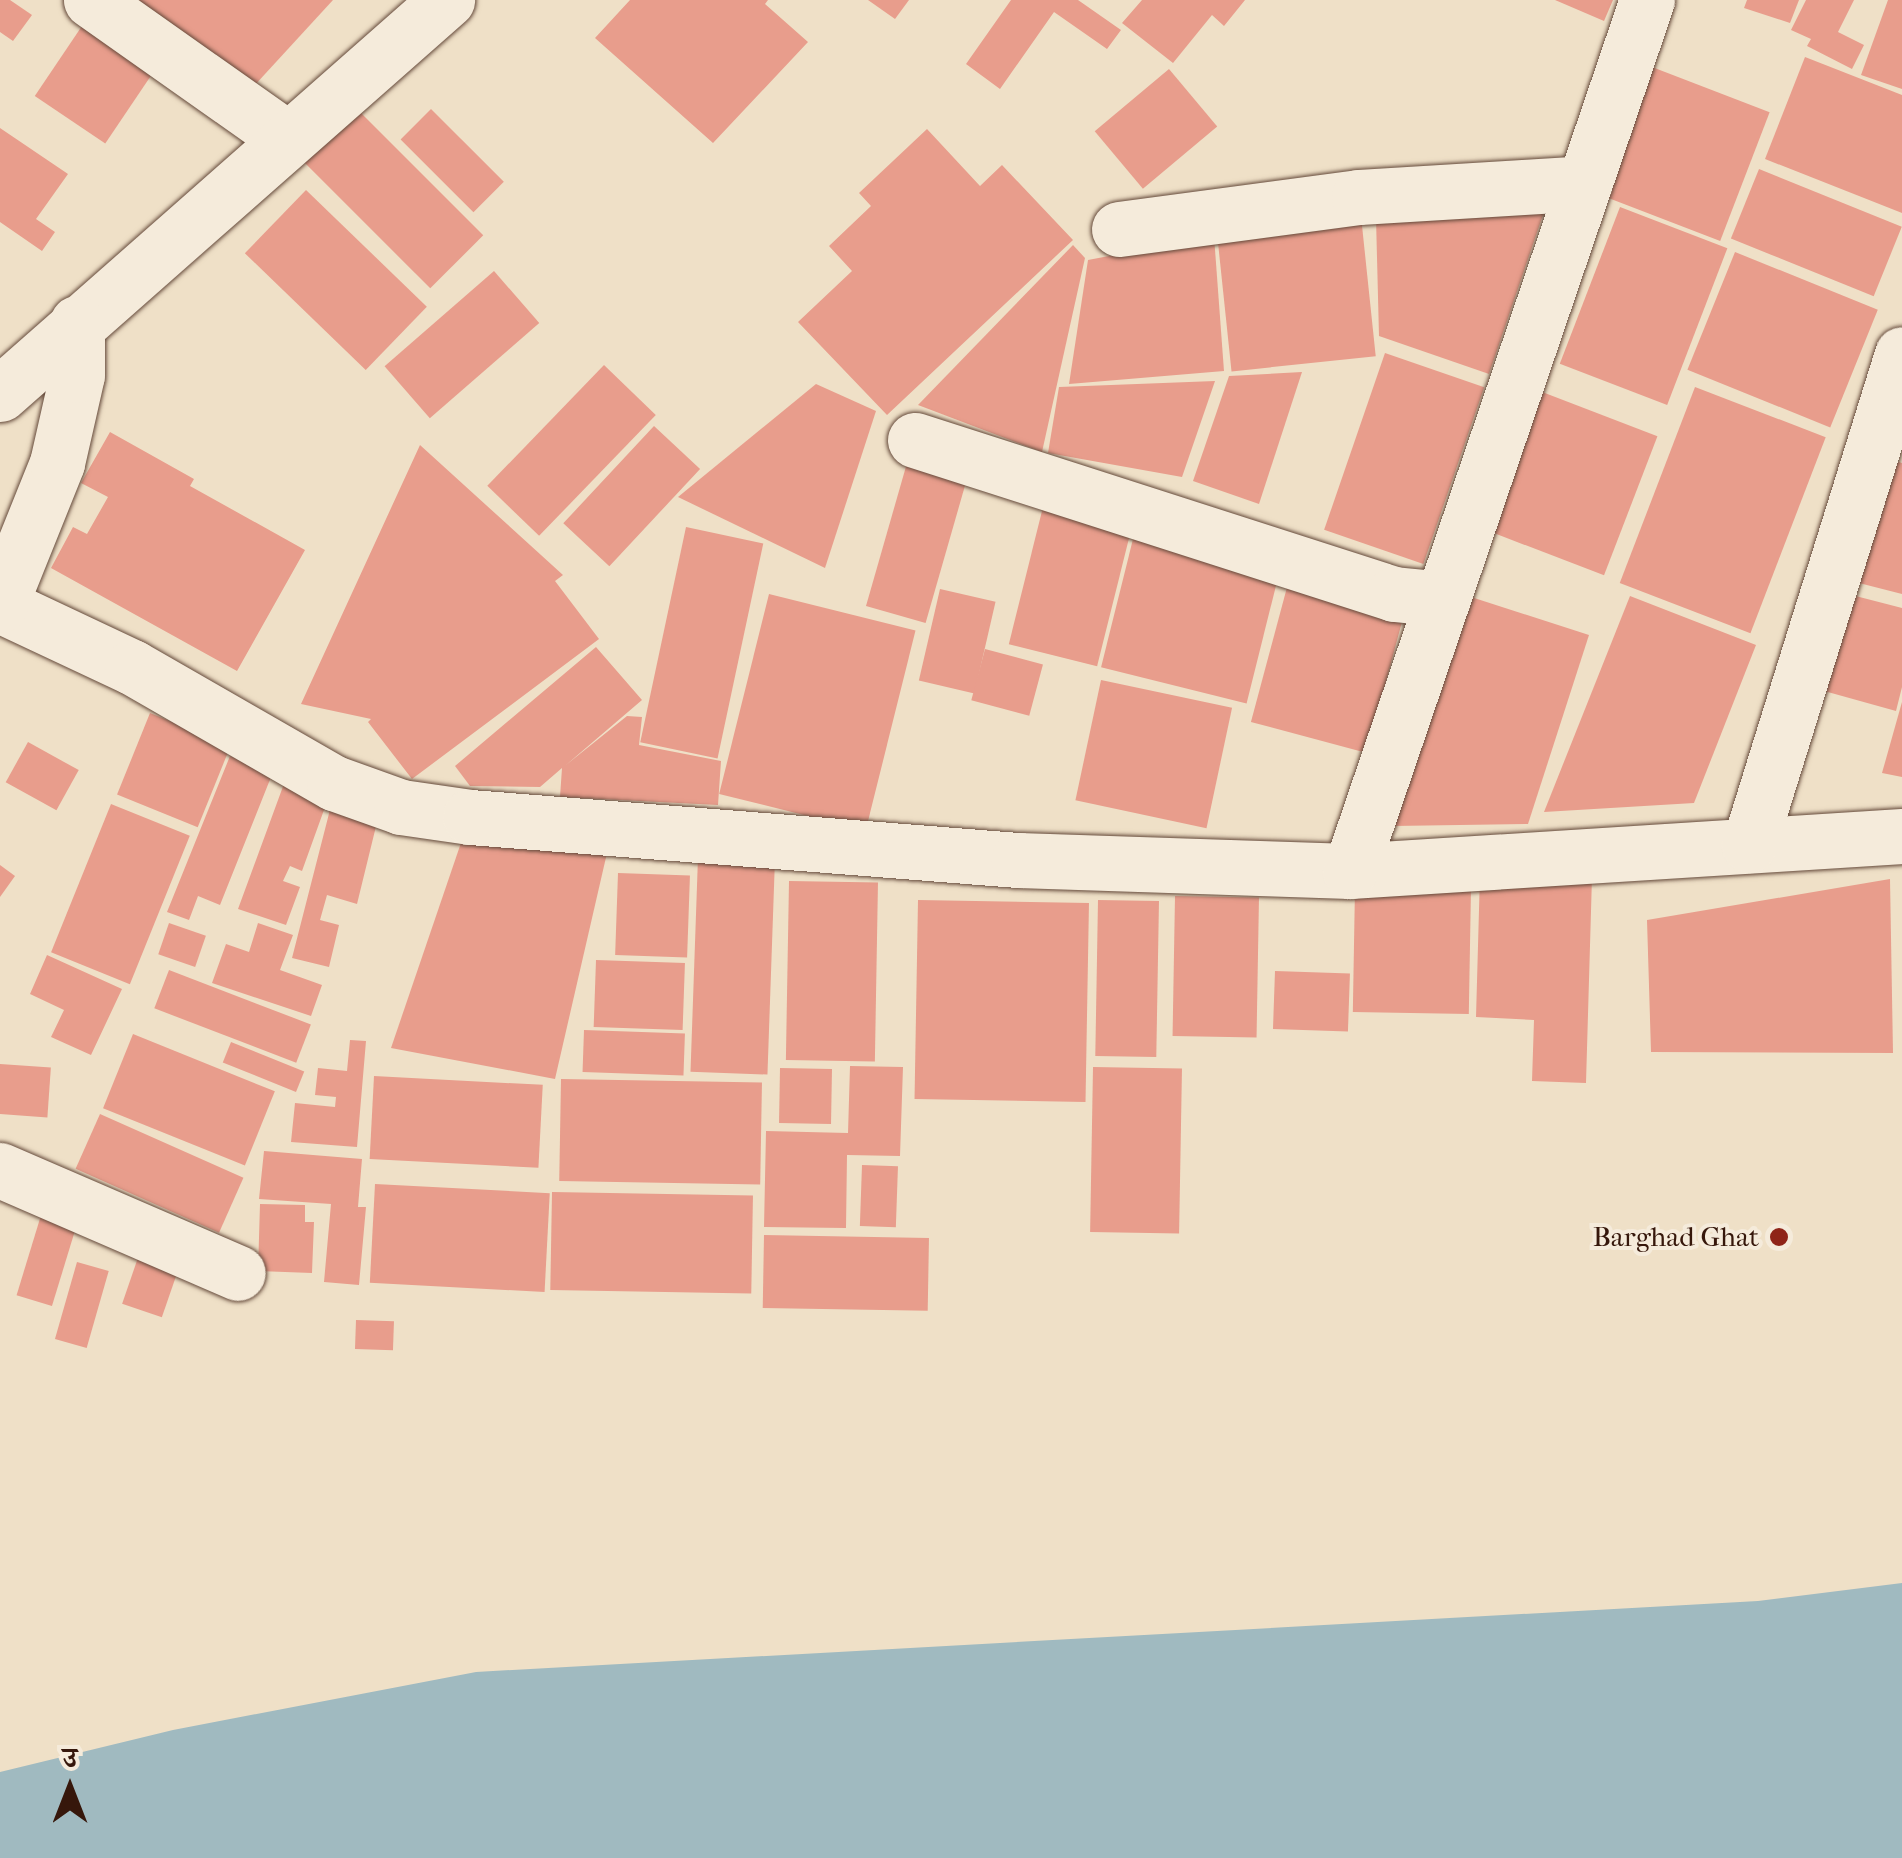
<!DOCTYPE html>
<html>
<head>
<meta charset="utf-8">
<style>
	body { margin:0 }
	#map { position:relative; width:1902px; height:1858px; overflow:hidden; background:#efe0c7; font-family:"IM FELL French Canon","Noto Serif Devanagari",serif }
	div>[style] { position:absolute }
	.water>* { inset:0; background:#a0bac0 }
	.building>* { inset:0; background:#e89d8c; transform-origin:0 0 }
	.roads { filter:drop-shadow(0 0 2px #64493a) drop-shadow(0 0 2px #64493a) }
	.minor>* { height:55px; margin:-27.5px; padding:0 27.5px; transform-origin:27.5px; border-radius:27.5px; background:#f5ebdb }
	.dots>* { width:28px; height:28px; translate:-50% -50%; box-sizing:border-box; border:5px solid #f5ebdb; border-radius:50% }
	span { translate:-50% -50%; white-space:nowrap; text-align:center; line-height:1.15; -webkit-text-stroke:8px #f5ebdb; paint-order:stroke }
	.poi-label { font-size:28px; color:#36170b }
	.right { translate:-100% -50%; text-align:right }
	.north { position:absolute; left:20px; top:1738px; width:100px; height:100px; -webkit-text-stroke:8px #f5ebdb; paint-order:stroke; rotate:0deg; font-size:28px; font-weight:700; line-height:40px; text-align:center; color:#36170b }
	.north::after { content:''; display:block; margin:auto; width:35px; height:45px; background:#36170b; clip-path:polygon(50% 0,100% 100%,50% 72%,0 100%) }
</style>
</head>
<body>
<div id="map">
	<div class="water">
		<i style="clip-path:polygon(1902px 1583px,1902px 1858px,0 1858px,0 1772px,173px 1730px,476px 1672px,1758px 1601px)"></i>
	</div>
	<div class="building">
		<i style="clip-path:polygon(0 0,10px 0,32px 15px,13px 41px,0 32px)"></i>
		<i style="clip-path:polygon(132px 0,333px 0,242px 99px)"></i>
		<i style="clip-path:polygon(630px 0,768px 0,765px 4px,808px 42px,713px 143px,595px 38px)"></i>
		<i style="clip-path:polygon(868px 0,909px 0,895px 19px)"></i>
		<i style="clip-path:polygon(1011px 0,1078px 0,1121px 30px,1107px 49px,1054px 12px,1000px 89px,966px 64px)"></i>
		<i style="clip-path:polygon(1142px 0,1245px 0,1224px 26px,1212px 15px,1173px 63px,1122px 23px)"></i>
		<i style="clip-path:polygon(1555px 0,1613px 0,1604px 21px)"></i>
		<i style="clip-path:polygon(1747px 0,1799px 0,1790px 23px,1744px 8px)"></i>
		<i style="clip-path:polygon(1806px 0,1854px 0,1838px 32px,1864px 45px,1852px 69px,1807px 46px,1811px 39px,1791px 30px)"></i>
		<i style="clip-path:polygon(1888px 0,1902px 0,1902px 89px,1861px 75px)"></i>
		<i style="left:84px;top:23px;width:85px;height:88px;rotate:34deg"></i>
		<i style="clip-path:polygon(1805px 57px,1902px 95px,1902px 213px,1765px 159px)"></i>
		<i style="left:1652px;top:67px;width:126px;height:138px;rotate:21deg"></i>
		<i style="left:1169px;top:69px;width:75px;height:97px;rotate:50deg"></i>
		<i style="left:356px;top:108px;width:180px;height:75px;rotate:45deg"></i>
		<i style="left:431px;top:109px;width:103px;height:43px;rotate:45deg"></i>
		<i style="clip-path:polygon(0 128px,68px 174px,36px 219px,55px 232px,42px 251px,0 222px)"></i>
		<i style="clip-path:polygon(927px 129px,980px 186px,1002px 165px,1073px 240px,887px 415px,798px 322px,852px 271px,829px 246px,871px 206px,859px 193px)"></i>
		<i style="left:1759px;top:169px;width:154px;height:75px;rotate:22deg"></i>
		<i style="left:306px;top:190px;width:168px;height:88px;rotate:44deg"></i>
		<i style="clip-path:polygon(1546px 206px,1489px 374px,1379px 336px,1376px 218px)"></i>
		<i style="left:1620px;top:207px;width:115px;height:168px;rotate:21deg"></i>
		<i style="left:1361px;top:216px;width:141px;height:145px;rotate:84deg"></i>
		<i style="clip-path:polygon(1214px 236px,1224px 371px,1069px 384px,1088px 260px)"></i>
		<i style="clip-path:polygon(1073px 245px,1085px 258px,1042px 452px,918px 405px)"></i>
		<i style="left:1735px;top:252px;width:154px;height:127px;rotate:22deg"></i>
		<i style="left:494px;top:271px;width:69px;height:145px;rotate:49deg"></i>
		<i style="left:1385px;top:353px;width:105px;height:187px;rotate:19deg"></i>
		<i style="left:604px;top:365px;width:72px;height:168px;rotate:44deg"></i>
		<i style="clip-path:polygon(1302px 372px,1259px 504px,1193px 481px,1229px 376px)"></i>
		<i style="clip-path:polygon(1215px 381px,1182px 477px,1048px 453px,1059px 387px)"></i>
		<i style="clip-path:polygon(816px 384px,876px 411px,825px 568px,678px 497px)"></i>
		<i style="left:1695px;top:387px;width:140px;height:210px;rotate:21deg"></i>
		<i style="left:1537px;top:390px;width:129px;height:149px;rotate:21deg"></i>
		<i style="left:654px;top:426px;width:63px;height:133px;rotate:43deg"></i>
		<i style="clip-path:polygon(110px 432px,194px 479px,190px 486px,305px 550px,237px 671px,51px 568px,73px 527px,87px 534px,108px 497px,81px 483px)"></i>
		<i style="clip-path:polygon(420px 445px,563px 575px,555px 581px,599px 639px,412px 779px,368px 722px,371px 719px,301px 704px)"></i>
		<i style="left:909px;top:456px;width:62px;height:156px;rotate:16deg"></i>
		<i style="clip-path:polygon(1892px 460px,1902px 463px,1902px 594px,1859px 583px)"></i>
		<i style="left:1048px;top:487px;width:91px;height:162px;rotate:14deg"></i>
		<i style="left:1140px;top:511px;width:150px;height:161px;rotate:14deg"></i>
		<i style="left:686px;top:527px;width:79px;height:220px;rotate:12deg"></i>
		<i style="left:1297px;top:550px;width:120px;height:178px;rotate:15deg"></i>
		<i style="left:940px;top:589px;width:57px;height:94px;rotate:13deg"></i>
		<i style="clip-path:polygon(1844px 593px,1902px 608px,1902px 687px,1896px 711px,1817px 689px)"></i>
		<i style="left:769px;top:594px;width:151px;height:206px;rotate:14deg"></i>
		<i style="clip-path:polygon(1468px 596px,1589px 635px,1528px 824px,1393px 826px)"></i>
		<i style="clip-path:polygon(1630px 596px,1756px 645px,1694px 803px,1544px 812px)"></i>
		<i style="clip-path:polygon(596px 647px,642px 700px,566px 765px,627px 716px,642px 717px,639px 745px,721px 761px,718px 805px,560px 797px,562px 768px,540px 787px,470px 786px,455px 766px)"></i>
		<i style="left:985px;top:649px;width:60px;height:53px;rotate:15deg"></i>
		<i style="left:1101px;top:680px;width:134px;height:123px;rotate:12deg"></i>
		<i style="clip-path:polygon(1902px 702px,1902px 777px,1882px 773px)"></i>
		<i style="left:150px;top:713px;width:87px;height:88px;rotate:22deg"></i>
		<i style="left:28px;top:742px;width:58px;height:46px;rotate:29deg"></i>
		<i style="clip-path:polygon(230px 756px,273px 772px,220px 905px,198px 896px,189px 920px,167px 912px)"></i>
		<i style="clip-path:polygon(285px 781px,329px 796px,302px 871px,290px 866px,283px 881px,300px 887px,286px 925px,238px 909px)"></i>
		<i style="clip-path:polygon(333px 798px,380px 810px,357px 904px,327px 895px,320px 920px,339px 925px,329px 967px,292px 958px)"></i>
		<i style="left:111px;top:804px;width:85px;height:160px;rotate:22deg"></i>
		<i style="clip-path:polygon(464px 834px,607px 853px,555px 1079px,391px 1048px)"></i>
		<i style="left:698px;top:857px;width:77px;height:215px;rotate:2deg"></i>
		<i style="clip-path:polygon(0 865px,15px 876px,0 897px)"></i>
		<i style="left:618px;top:873px;width:72px;height:82px;rotate:2deg"></i>
		<i style="clip-path:polygon(1480px 874px,1592px 877px,1586px 1083px,1532px 1081px,1534px 1020px,1476px 1017px)"></i>
		<i style="clip-path:polygon(1890px 879px,1893px 1053px,1651px 1052px,1647px 920px)"></i>
		<i style="left:789px;top:881px;width:89px;height:179px;rotate:1deg"></i>
		<i style="left:1355px;top:887px;width:116px;height:125px;rotate:1deg"></i>
		<i style="left:1175px;top:896px;width:84px;height:140px;rotate:1deg"></i>
		<i style="left:918px;top:900px;width:171px;height:199px;rotate:1deg"></i>
		<i style="left:1098px;top:900px;width:61px;height:156px;rotate:1deg"></i>
		<i style="left:169px;top:923px;width:39px;height:33px;rotate:19deg"></i>
		<i style="clip-path:polygon(258px 923px,293px 935px,280px 970px,322px 985px,311px 1016px,212px 983px,226px 944px,249px 952px)"></i>
		<i style="clip-path:polygon(47px 955px,122px 989px,91px 1055px,51px 1037px,64px 1010px,30px 994px)"></i>
		<i style="left:596px;top:960px;width:89px;height:67px;rotate:2deg"></i>
		<i style="left:169px;top:970px;width:152px;height:41px;rotate:21deg"></i>
		<i style="left:1275px;top:971px;width:75px;height:58px;rotate:2deg"></i>
		<i style="left:584px;top:1030px;width:101px;height:42px;rotate:2deg"></i>
		<i style="left:133px;top:1034px;width:153px;height:80px;rotate:22deg"></i>
		<i style="clip-path:polygon(350px 1040px,366px 1041px,357px 1147px,291px 1142px,295px 1103px,335px 1107px,336px 1097px,315px 1095px,318px 1068px,347px 1071px)"></i>
		<i style="left:231px;top:1042px;width:79px;height:22px;rotate:22deg"></i>
		<i style="left:0;top:1064px;width:51px;height:50px;rotate:4deg"></i>
		<i style="clip-path:polygon(850px 1066px,903px 1067px,900px 1156px,847px 1155px,846px 1228px,764px 1227px,766px 1131px,848px 1133px)"></i>
		<i style="left:1093px;top:1067px;width:89px;height:165px;rotate:1deg"></i>
		<i style="left:780px;top:1068px;width:52px;height:55px;rotate:1deg"></i>
		<i style="left:374px;top:1076px;width:169px;height:83px;rotate:3deg"></i>
		<i style="left:561px;top:1079px;width:201px;height:102px;rotate:1deg"></i>
		<i style="left:100px;top:1114px;width:157px;height:60px;rotate:24deg"></i>
		<i style="clip-path:polygon(264px 1151px,362px 1159px,358px 1207px,366px 1207px,359px 1285px,324px 1282px,331px 1204px,259px 1199px)"></i>
		<i style="left:862px;top:1165px;width:36px;height:61px;rotate:2deg"></i>
		<i style="left:375px;top:1184px;width:175px;height:99px;rotate:3deg"></i>
		<i style="left:552px;top:1192px;width:201px;height:98px;rotate:1deg"></i>
		<i style="clip-path:polygon(260px 1204px,305px 1205px,305px 1222px,314px 1222px,312px 1273px,258px 1271px)"></i>
		<i style="left:42px;top:1212px;width:37px;height:87px;rotate:17deg"></i>
		<i style="left:764px;top:1235px;width:165px;height:73px;rotate:1deg"></i>
		<i style="left:142px;top:1246px;width:42px;height:61px;rotate:19deg"></i>
		<i style="left:77px;top:1262px;width:33px;height:80px;rotate:16deg"></i>
		<i style="left:356px;top:1320px;width:38px;height:29px;rotate:2deg"></i>
	</div>
	<div class="roads">
		<div class="minor">
			<i style="left:91px;top:0;width:241px;rotate:35.2deg"></i>
			<i style="left:1119px;top:229px;width:242px;rotate:-7.6deg"></i>
			<i style="left:1359px;top:197px;width:226px;rotate:-3.5deg"></i>
			<i style="left:0;top:394px;width:596px;rotate:-41.39deg"></i>
			<i style="left:915px;top:440px;width:503px;rotate:17.82deg"></i>
			<i style="left:1394px;top:594px;width:49px;rotate:5.8deg"></i>
			<i style="left:0;top:605px;width:146px;rotate:25.2deg"></i>
			<i style="left:132px;top:667px;width:233px;rotate:29.9deg"></i>
			<i style="left:334px;top:783px;width:71px;rotate:19.7deg"></i>
			<i style="left:401px;top:807px;width:70px;rotate:8.2deg"></i>
			<i style="left:470px;top:817px;width:550px;rotate:4.49deg"></i>
			<i style="left:1018px;top:860px;width:332px;rotate:1.9deg"></i>
			<i style="left:1350px;top:871px;width:553px;rotate:-3.63deg"></i>
			<i style="left:0;top:605px;width:153px;rotate:-68.1deg"></i>
			<i style="left:57px;top:463px;width:90px;rotate:-77.2deg"></i>
			<i style="left:77px;top:375px;width:52px;rotate:-90deg"></i>
			<i style="left:1749px;top:845px;width:514px;rotate:-72.69deg"></i>
			<i style="left:1350px;top:871px;width:920px;rotate:-71.17deg"></i>
			<i style="left:0;top:1170px;width:259px;rotate:23.4deg"></i>
		</div>
	</div>
	<div class="dots">
		<i style="left:1779px;top:1237px;background:#8f2418"></i>
	</div>
	<div class="poi-label">
		<span class="right" style="left:1759px;top:1237px">Barghad Ghat</span>
	</div>
	<div class="north">उ</div>
</div>
</body>
</html>
